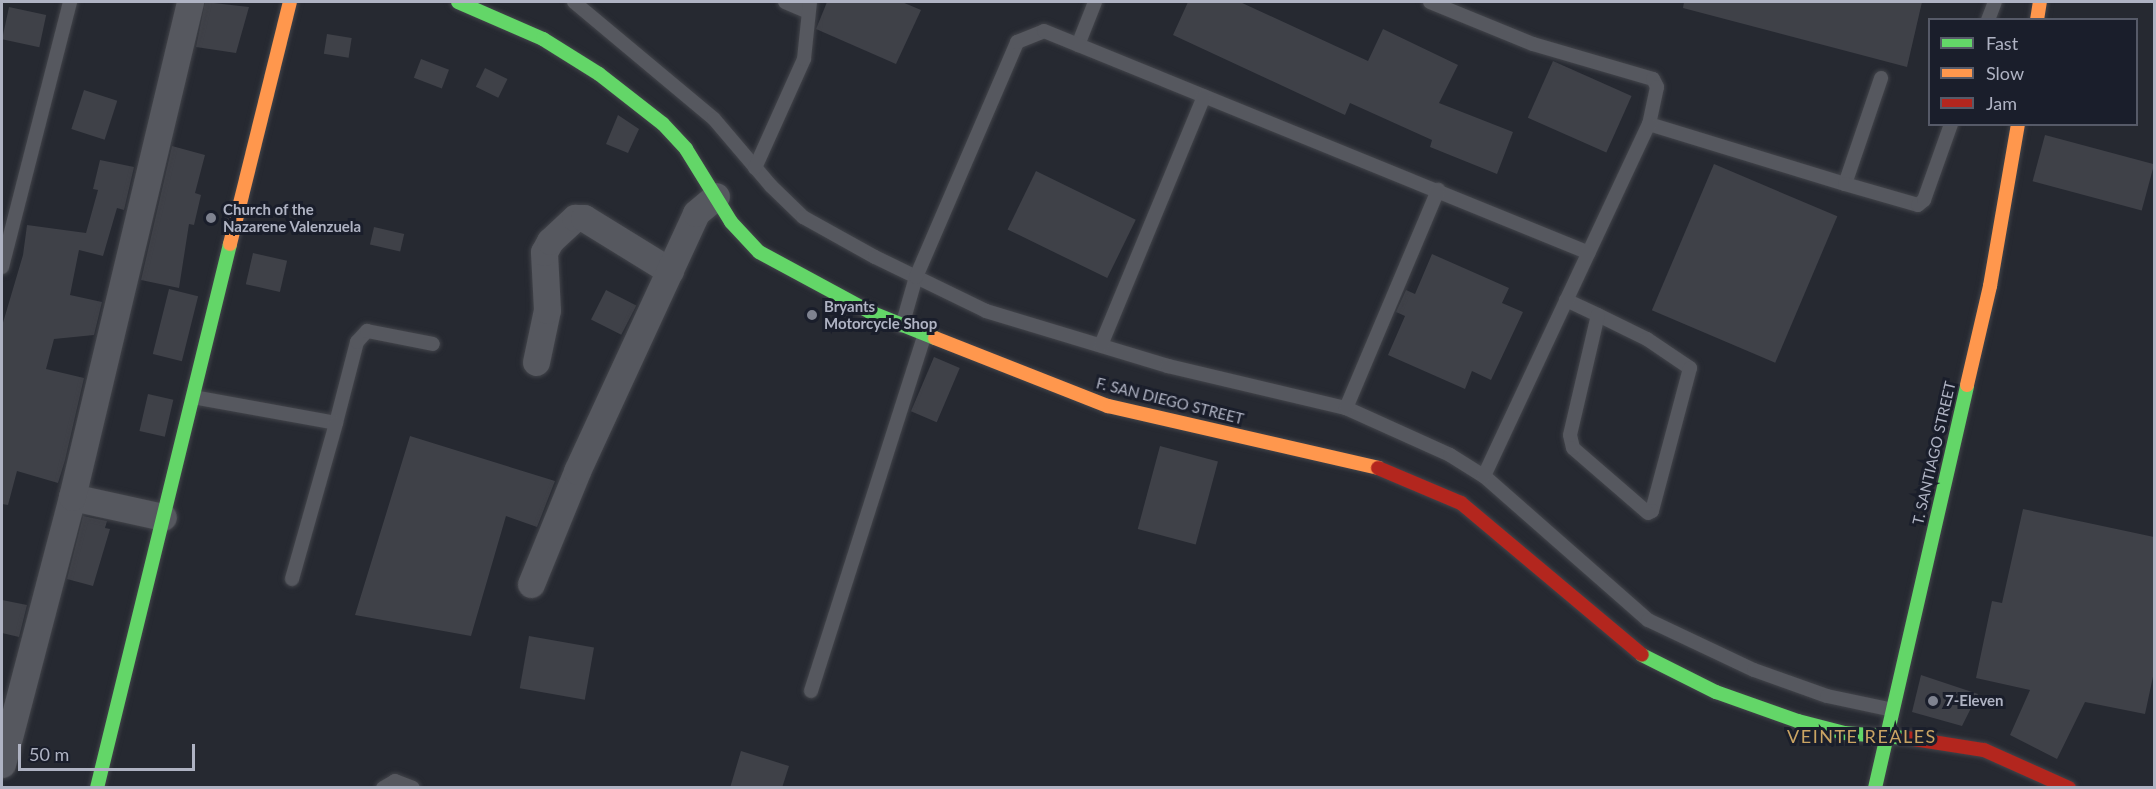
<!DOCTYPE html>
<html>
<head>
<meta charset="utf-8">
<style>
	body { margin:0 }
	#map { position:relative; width:2156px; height:789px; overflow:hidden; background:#262931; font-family:Lato,sans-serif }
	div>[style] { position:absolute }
	.building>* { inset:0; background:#3f4148; transform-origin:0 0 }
	.roads { filter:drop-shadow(0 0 2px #42444a) drop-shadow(0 0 2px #42444a) }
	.lane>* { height:14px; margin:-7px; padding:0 7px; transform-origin:7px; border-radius:7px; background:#56585f }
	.street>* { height:27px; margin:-13.5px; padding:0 13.5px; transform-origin:13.5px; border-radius:13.5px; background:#56585f }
	.fast>* { height:14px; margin:-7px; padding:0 7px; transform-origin:7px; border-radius:7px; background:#63d668 }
	.slow>* { height:14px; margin:-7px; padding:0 7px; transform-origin:7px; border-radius:7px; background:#ff974d }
	.jam>* { height:14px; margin:-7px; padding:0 7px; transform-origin:7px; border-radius:7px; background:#b3261e }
	.dots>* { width:16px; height:16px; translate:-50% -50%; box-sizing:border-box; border:3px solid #1a1e2b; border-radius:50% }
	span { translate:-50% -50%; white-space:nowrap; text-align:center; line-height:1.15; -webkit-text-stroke:6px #1a1e2b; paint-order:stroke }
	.poi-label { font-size:15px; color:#afb3c3; font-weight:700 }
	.left { translate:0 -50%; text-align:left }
	.street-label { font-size:15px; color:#afb3c3 }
	.quarter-label { font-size:18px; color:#caa463; letter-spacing:1.5px }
	.frame { position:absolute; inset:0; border:3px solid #afb3c3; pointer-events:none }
	.legend { position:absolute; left:1928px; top:18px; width:210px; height:108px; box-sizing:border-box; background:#1a1e2b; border:2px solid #565a68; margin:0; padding:8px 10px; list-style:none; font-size:18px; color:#afb3c3 }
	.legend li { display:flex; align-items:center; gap:12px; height:30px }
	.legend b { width:30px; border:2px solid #565a68 }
	.scale { position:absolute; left:18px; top:744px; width:177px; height:27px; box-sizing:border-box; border:3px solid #afb3c3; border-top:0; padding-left:8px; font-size:18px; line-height:21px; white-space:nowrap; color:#afb3c3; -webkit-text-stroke:4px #1a1e2b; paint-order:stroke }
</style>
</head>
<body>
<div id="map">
	<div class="building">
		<i style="clip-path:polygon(205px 2px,249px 7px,236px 53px,196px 47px)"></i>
		<i style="clip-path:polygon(827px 2px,902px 2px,921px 10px,896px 64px,816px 29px)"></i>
		<i style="clip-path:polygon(1188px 2px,1240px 2px,1368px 61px,1383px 29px,1458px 65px,1439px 103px,1513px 132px,1497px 174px,1430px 147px,1432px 140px,1350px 103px,1345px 115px,1173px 35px)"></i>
		<i style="clip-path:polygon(1684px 2px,1922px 2px,1907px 67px,1683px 8px)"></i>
		<i style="left:9px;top:7px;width:38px;height:33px;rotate:12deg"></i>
		<i style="left:327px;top:34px;width:25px;height:20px;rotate:9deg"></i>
		<i style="left:421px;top:59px;width:30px;height:20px;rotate:21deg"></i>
		<i style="left:1553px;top:61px;width:86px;height:62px;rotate:24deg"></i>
		<i style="left:485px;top:68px;width:25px;height:21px;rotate:26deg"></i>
		<i style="left:84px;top:90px;width:35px;height:41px;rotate:18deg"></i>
		<i style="clip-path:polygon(618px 115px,639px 129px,628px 153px,606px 144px)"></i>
		<i style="left:2045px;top:135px;width:113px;height:48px;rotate:15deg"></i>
		<i style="clip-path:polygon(172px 146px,205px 155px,195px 193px,201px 195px,194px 225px,189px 224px,179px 288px,141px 280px)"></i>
		<i style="clip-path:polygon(100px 160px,134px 167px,124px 210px,117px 208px,103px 256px,79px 250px,70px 295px,102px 302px,94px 335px,54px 339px,46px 369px,84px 378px,65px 460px,58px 483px,17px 471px,8px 505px,2px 504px,2px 326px,23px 255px,27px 225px,86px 233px,98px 190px,93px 189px)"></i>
		<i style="left:1714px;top:164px;width:134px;height:159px;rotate:23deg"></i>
		<i style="left:1036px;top:171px;width:111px;height:65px;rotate:26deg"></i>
		<i style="left:374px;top:227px;width:31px;height:18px;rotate:13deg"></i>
		<i style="left:253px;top:253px;width:35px;height:32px;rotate:13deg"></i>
		<i style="clip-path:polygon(1432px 254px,1509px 288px,1502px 303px,1523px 312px,1491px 380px,1472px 371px,1465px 389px,1388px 355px,1405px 316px,1396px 312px,1406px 290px,1415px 294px)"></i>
		<i style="left:169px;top:289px;width:30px;height:67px;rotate:14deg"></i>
		<i style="left:606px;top:290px;width:34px;height:33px;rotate:27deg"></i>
		<i style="left:934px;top:357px;width:28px;height:59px;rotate:23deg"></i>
		<i style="left:148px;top:394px;width:26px;height:38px;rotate:13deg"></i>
		<i style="clip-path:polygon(410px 436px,555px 481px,537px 527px,506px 516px,471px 636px,355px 615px)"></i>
		<i style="left:1160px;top:446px;width:60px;height:86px;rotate:15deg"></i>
		<i style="clip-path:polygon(2023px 509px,2154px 537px,2154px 672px,2145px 714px,2085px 702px,2057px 759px,2010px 735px,2030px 690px,1976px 678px,1992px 601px,2002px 603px)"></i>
		<i style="clip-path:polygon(83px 516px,107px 521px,105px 528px,110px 529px,93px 586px,67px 579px)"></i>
		<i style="clip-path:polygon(2px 600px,27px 605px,19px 637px,2px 633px)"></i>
		<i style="left:529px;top:636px;width:66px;height:53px;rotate:10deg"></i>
		<i style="clip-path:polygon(1921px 675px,1978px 694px,1962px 726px,1912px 712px)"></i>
		<i style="clip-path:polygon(741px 751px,789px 766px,782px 788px,730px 788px)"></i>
	</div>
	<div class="roads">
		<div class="lane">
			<i style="left:574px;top:2px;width:182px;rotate:39.9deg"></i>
			<i style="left:714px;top:119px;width:88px;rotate:49.6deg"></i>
			<i style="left:771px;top:186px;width:45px;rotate:44.1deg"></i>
			<i style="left:803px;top:217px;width:82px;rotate:29.1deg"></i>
			<i style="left:875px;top:257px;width:123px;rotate:25.9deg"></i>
			<i style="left:986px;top:311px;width:190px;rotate:16.8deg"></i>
			<i style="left:1168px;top:366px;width:183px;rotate:13.3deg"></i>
			<i style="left:1346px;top:408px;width:114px;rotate:24.3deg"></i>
			<i style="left:1450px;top:455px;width:40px;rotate:32deg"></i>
			<i style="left:1484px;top:476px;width:218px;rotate:41.3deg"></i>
			<i style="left:1648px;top:620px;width:117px;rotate:25.3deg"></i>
			<i style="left:1754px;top:670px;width:77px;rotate:19.6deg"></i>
			<i style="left:1827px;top:696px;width:67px;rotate:12deg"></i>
			<i style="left:785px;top:2px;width:23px;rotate:23deg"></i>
			<i style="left:1430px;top:2px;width:111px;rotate:22.2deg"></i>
			<i style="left:1533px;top:44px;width:125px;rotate:16.3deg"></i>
			<i style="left:1653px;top:79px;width:9px;rotate:63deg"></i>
			<i style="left:1657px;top:87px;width:38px;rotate:102deg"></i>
			<i style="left:1649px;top:124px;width:205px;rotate:17deg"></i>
			<i style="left:1845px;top:184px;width:112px;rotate:-71.2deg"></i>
			<i style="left:1988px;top:20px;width:19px;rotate:-69deg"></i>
			<i style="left:1078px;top:45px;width:46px;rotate:-68.4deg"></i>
			<i style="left:755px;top:168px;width:120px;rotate:-65.8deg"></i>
			<i style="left:804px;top:59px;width:57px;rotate:-84deg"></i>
			<i style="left:1845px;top:184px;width:76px;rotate:16deg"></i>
			<i style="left:1918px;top:205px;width:8px;rotate:-40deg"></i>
			<i style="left:1924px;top:200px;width:81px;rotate:-70.4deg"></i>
			<i style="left:2px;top:267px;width:274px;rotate:-75.6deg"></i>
			<i style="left:1566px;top:300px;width:35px;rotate:25deg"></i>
			<i style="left:1598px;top:315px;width:55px;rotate:26.1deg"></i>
			<i style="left:1647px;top:339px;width:52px;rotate:34deg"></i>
			<i style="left:1690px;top:368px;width:148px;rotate:104.9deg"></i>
			<i style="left:1652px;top:511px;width:4px;rotate:153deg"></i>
			<i style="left:1648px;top:513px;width:99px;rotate:-139.1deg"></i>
			<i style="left:1573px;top:448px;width:13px;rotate:-103deg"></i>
			<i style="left:1570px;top:435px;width:123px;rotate:-76.9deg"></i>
			<i style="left:902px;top:326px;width:51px;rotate:-74.1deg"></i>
			<i style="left:916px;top:277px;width:256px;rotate:-66.7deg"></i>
			<i style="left:1017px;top:42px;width:29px;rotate:-22deg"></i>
			<i style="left:1044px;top:31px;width:588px;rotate:22.16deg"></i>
			<i style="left:1101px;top:345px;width:269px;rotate:-67.5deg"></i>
			<i style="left:193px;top:397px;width:145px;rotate:10.3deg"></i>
			<i style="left:336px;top:423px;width:84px;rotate:-75.5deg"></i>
			<i style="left:357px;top:342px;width:15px;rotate:-48deg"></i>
			<i style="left:367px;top:331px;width:67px;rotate:11.1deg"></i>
			<i style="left:1346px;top:408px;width:237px;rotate:-67.1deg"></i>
			<i style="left:1484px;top:476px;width:389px;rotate:-64.9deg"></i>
			<i style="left:292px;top:579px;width:162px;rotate:-74.2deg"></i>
			<i style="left:811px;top:691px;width:373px;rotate:-72.3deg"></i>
			<i style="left:383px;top:788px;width:14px;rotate:-30deg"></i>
			<i style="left:395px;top:781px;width:19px;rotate:21deg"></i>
		</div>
		<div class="street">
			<i style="left:536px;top:362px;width:53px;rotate:-78.1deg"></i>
			<i style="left:547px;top:310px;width:58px;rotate:-93deg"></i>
			<i style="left:544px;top:252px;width:13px;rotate:-61deg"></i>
			<i style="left:550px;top:241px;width:34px;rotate:-43deg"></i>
			<i style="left:575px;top:218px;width:9px"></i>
			<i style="left:584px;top:218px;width:101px;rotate:31.6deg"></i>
			<i style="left:72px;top:497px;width:93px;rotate:12.4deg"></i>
			<i style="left:531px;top:584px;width:122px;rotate:-67.8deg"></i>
			<i style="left:577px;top:471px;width:284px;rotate:-65.2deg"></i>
			<i style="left:696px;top:213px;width:26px;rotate:-40deg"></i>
			<i style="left:2px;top:764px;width:276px;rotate:-75.3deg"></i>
			<i style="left:72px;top:497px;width:509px;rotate:-76.59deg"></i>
		</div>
		<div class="fast">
			<i style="left:458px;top:2px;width:93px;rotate:23.5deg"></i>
			<i style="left:543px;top:39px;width:66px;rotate:32deg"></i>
			<i style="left:599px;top:74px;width:81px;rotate:38deg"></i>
			<i style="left:663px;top:124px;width:34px;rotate:47deg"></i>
			<i style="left:686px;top:149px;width:86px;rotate:58.3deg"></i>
			<i style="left:731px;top:222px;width:41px;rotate:47deg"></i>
			<i style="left:759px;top:252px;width:126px;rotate:28.4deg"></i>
			<i style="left:870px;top:312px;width:70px;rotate:21.8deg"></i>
			<i style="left:1642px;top:655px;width:83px;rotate:26.6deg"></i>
			<i style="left:1716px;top:692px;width:87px;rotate:19.5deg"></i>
			<i style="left:1798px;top:721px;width:48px;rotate:14.6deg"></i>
			<i style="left:1844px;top:733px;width:63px;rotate:4.5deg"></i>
			<i style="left:97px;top:788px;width:560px;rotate:-76.26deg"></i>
			<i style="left:1875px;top:788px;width:413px;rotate:-77.1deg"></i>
		</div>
		<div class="slow">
			<i style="left:2037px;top:20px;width:18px;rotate:-81deg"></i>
			<i style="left:230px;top:244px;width:249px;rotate:-76.1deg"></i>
			<i style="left:935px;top:338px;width:186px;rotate:21.5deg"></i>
			<i style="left:1108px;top:406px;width:277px;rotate:12.9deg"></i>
			<i style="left:1967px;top:385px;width:102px;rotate:-76.9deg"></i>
			<i style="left:1990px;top:286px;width:164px;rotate:-80.2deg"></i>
		</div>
		<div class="jam">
			<i style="left:1378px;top:468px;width:90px;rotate:22.9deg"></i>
			<i style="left:1461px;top:503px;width:236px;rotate:40deg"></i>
			<i style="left:1907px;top:738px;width:78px;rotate:8.9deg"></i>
			<i style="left:1984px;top:750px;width:93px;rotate:24.1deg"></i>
		</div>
	</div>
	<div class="dots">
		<i style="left:211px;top:218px;background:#7f8390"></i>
		<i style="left:812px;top:315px;background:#7f8390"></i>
		<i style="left:1933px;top:701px;background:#7f8390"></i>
	</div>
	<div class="poi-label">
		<span class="left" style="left:223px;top:218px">Church of the<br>Nazarene Valenzuela</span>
		<span class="left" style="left:824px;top:315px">Bryants<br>Motorcycle Shop</span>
		<span class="left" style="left:1945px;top:701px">7-Eleven</span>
	</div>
	<div class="street-label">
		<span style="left:1170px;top:401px;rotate:14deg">F. SAN DIEGO STREET</span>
		<span style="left:1934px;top:453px;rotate:-77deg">T. SANTIAGO STREET</span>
	</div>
	<div class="quarter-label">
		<span style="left:1862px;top:736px">VEINTE REALES</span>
	</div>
	<div class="frame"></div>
	<ul class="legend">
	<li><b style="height:8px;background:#63d668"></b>Fast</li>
	<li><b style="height:8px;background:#ff974d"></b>Slow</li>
	<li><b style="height:8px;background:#b3261e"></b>Jam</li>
	</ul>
	<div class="scale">50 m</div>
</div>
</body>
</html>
